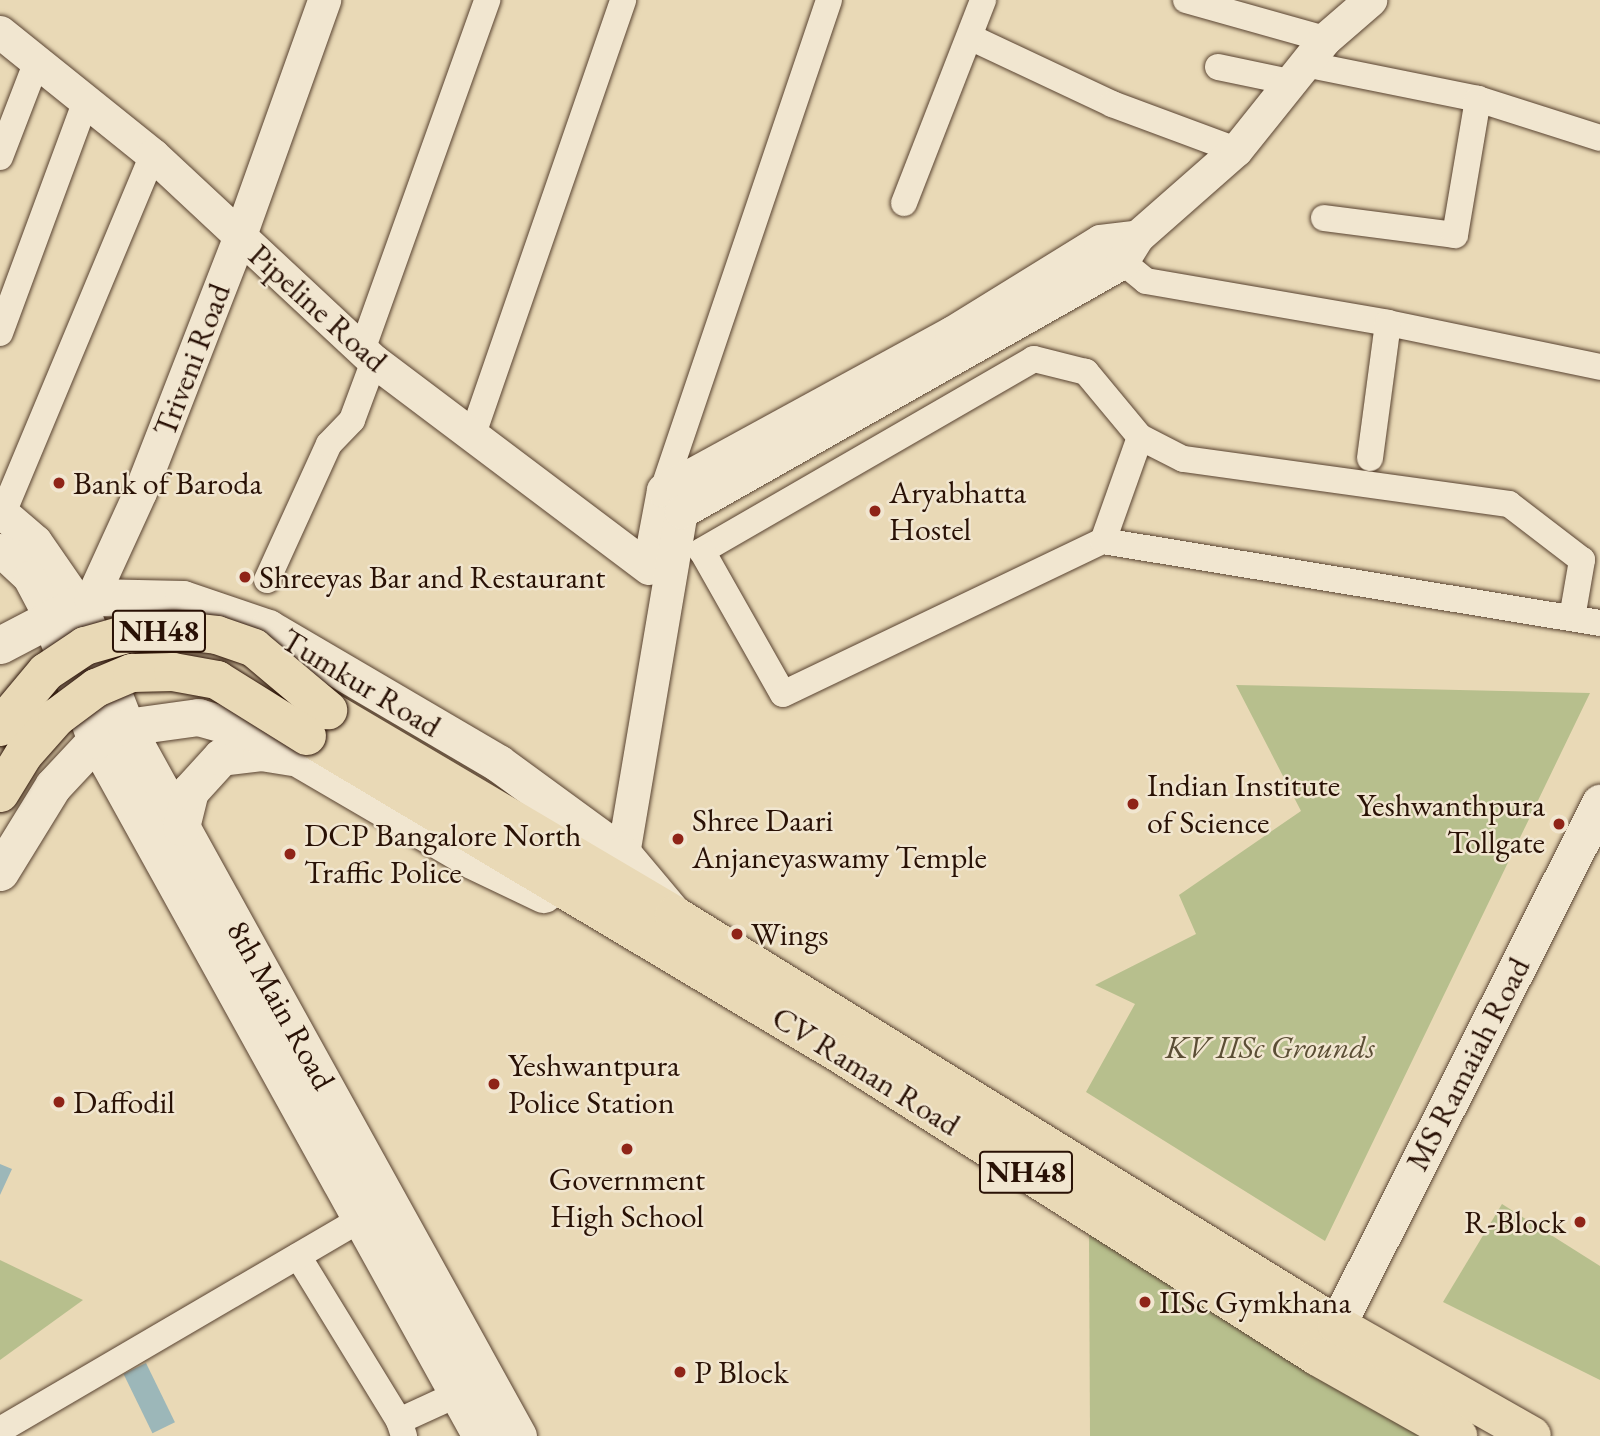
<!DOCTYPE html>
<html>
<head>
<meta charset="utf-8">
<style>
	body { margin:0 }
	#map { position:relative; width:1600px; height:1436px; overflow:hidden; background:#e9d9b6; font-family:"EB Garamond",serif }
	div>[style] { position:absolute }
	.green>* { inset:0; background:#b7bf8d }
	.water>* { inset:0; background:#9cb7b9; transform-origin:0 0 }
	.roads { filter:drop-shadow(0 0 2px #594331) drop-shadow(0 0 2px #594331) }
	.minor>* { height:26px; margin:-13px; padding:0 13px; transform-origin:13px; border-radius:13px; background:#f1e6d0 }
	.tertiary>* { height:33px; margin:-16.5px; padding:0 16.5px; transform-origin:16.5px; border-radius:16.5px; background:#f1e6d0 }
	.secondary>* { height:37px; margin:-18.5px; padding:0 18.5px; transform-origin:18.5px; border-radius:18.5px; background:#f1e6d0 }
	.trunk>* { height:38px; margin:-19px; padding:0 19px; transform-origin:19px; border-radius:19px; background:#e9d9b6 }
	.bridges { filter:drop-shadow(0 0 2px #291105) drop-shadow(0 0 2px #291105) }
	.trunk-bridge>* { height:38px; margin:-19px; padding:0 19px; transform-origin:19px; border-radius:19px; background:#e9d9b6 }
	.dots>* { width:19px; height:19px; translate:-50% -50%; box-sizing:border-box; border:4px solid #f1e6d0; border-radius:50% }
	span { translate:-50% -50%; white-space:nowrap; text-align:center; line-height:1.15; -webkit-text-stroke:5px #f1e6d0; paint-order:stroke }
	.shield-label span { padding:2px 5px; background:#f1e6d0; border:2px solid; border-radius:5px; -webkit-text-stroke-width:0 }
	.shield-label { font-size:30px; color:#291105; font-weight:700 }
	.street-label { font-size:32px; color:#291105 }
	.poi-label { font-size:32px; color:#291105 }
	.left { translate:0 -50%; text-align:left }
	.right { translate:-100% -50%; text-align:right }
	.park-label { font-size:32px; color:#5b4e35; font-style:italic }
</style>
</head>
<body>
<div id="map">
	<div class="green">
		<i style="clip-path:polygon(1236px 685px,1590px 693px,1325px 1241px,1086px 1092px,1135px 1004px,1095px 985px,1196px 934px,1179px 895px,1301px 811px)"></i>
		<i style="clip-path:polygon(1502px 1204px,1600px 1266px,1600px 1380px,1443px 1302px)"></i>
		<i style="clip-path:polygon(1089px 1232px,1420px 1436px,1090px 1436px)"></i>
		<i style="clip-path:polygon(0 1260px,83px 1300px,0 1360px)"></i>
	</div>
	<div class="water">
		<i style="clip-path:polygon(0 1164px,12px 1169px,0 1195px)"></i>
		<i style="left:146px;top:1363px;width:66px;height:25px;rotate:64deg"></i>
	</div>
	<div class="roads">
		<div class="minor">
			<i style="left:1186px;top:0;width:144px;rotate:15.7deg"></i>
			<i style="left:972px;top:38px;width:155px;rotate:25.2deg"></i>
			<i style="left:1112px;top:104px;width:132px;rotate:20.4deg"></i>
			<i style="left:1305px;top:64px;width:177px;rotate:11.4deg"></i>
			<i style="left:1478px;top:99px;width:128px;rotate:17.7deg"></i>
			<i style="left:1218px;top:67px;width:74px;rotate:11.8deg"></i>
			<i style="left:0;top:157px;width:103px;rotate:-68.9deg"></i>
			<i style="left:904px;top:203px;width:218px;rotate:-68.7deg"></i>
			<i style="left:1324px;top:218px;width:132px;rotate:7.4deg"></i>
			<i style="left:1455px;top:235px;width:138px;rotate:-80.4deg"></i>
			<i style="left:1108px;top:250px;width:49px;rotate:39.2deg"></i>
			<i style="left:1146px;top:281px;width:246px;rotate:9.8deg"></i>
			<i style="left:1388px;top:323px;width:217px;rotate:11.7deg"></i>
			<i style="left:0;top:333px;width:247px;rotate:-69.7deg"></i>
			<i style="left:362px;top:350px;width:372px;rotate:-70.3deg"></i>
			<i style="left:473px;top:434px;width:459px;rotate:-70.9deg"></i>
			<i style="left:1370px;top:458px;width:136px;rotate:-82.4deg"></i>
			<i style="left:668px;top:497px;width:9px;rotate:-126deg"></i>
			<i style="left:663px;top:490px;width:517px;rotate:-71.28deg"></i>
			<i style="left:3px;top:513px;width:388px;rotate:-67.3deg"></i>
			<i style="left:1103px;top:541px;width:110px;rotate:-70.4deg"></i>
			<i style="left:267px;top:580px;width:149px;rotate:-65.5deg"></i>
			<i style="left:329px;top:444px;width:33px;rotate:-46deg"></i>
			<i style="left:352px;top:420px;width:63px;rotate:-69.6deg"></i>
			<i style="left:1572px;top:618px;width:59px;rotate:-80.2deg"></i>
			<i style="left:1582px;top:560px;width:92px;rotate:-142.5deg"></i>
			<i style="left:1509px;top:504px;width:329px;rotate:-172.1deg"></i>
			<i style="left:1183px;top:459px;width:48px;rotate:-152.9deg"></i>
			<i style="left:1140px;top:437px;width:85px;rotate:-129.7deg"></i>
			<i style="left:1086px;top:372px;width:54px;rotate:-166deg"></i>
			<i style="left:1034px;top:359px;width:384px;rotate:150deg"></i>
			<i style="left:702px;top:551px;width:164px;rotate:60.5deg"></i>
			<i style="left:783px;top:694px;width:355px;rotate:-25.6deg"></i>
			<i style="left:1103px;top:541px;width:504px;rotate:9.37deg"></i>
			<i style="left:298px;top:1256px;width:193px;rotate:58.5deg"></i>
			<i style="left:0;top:1430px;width:418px;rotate:-30.3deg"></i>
			<i style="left:404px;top:1436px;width:16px;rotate:-108deg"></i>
			<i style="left:399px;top:1421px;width:65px;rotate:-24.6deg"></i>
		</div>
		<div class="tertiary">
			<i style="left:0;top:32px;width:196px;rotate:38.8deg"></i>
			<i style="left:153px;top:155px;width:302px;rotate:43deg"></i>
			<i style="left:374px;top:361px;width:344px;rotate:37deg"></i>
			<i style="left:0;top:511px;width:46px;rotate:40.6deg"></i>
			<i style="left:35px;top:541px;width:75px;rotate:55.3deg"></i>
			<i style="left:653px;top:543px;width:54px;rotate:-79.3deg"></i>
			<i style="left:663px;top:490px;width:328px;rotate:-28.6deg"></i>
			<i style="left:951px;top:333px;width:175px;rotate:-31.7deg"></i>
			<i style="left:1100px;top:241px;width:38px;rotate:-7deg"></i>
			<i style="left:0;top:550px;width:40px;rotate:43deg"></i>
			<i style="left:29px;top:577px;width:43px;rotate:62.2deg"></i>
			<i style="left:92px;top:597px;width:115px;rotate:-65.4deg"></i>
			<i style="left:140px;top:492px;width:273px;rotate:-68.7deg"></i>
			<i style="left:239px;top:238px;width:253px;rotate:-70.3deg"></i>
			<i style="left:623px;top:854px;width:347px;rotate:-80.4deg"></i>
			<i style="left:681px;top:512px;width:506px;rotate:-29.51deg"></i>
			<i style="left:1121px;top:263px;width:32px;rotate:-58deg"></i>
			<i style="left:1138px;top:236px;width:130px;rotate:-41.3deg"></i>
			<i style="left:1236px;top:150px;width:142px;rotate:-51.3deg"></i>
			<i style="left:1325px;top:39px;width:60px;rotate:-40.9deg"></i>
		</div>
		<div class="secondary">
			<i style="left:78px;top:603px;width:133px;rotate:68.8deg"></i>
			<i style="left:126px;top:727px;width:810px;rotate:61.06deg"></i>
			<i style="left:49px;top:615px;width:134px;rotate:69.4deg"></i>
			<i style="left:96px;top:740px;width:795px;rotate:61.05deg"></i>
			<i style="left:0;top:645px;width:104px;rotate:-27.6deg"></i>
			<i style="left:92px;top:597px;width:91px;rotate:1.3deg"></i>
			<i style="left:183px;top:599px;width:90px;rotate:18.8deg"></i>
			<i style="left:268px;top:628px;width:267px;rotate:30.4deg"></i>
			<i style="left:498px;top:763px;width:155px;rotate:36.1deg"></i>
			<i style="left:623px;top:854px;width:72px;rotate:50.1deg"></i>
			<i style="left:181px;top:827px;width:37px;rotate:-76deg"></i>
			<i style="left:190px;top:791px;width:46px;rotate:-47.6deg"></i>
			<i style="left:221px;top:757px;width:40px;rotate:-7.1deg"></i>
			<i style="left:261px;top:752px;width:30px;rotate:9deg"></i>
			<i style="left:0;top:872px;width:101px;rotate:-58.4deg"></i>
			<i style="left:53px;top:786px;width:63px;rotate:-46.9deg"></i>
			<i style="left:96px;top:740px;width:33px;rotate:-23deg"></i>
			<i style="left:126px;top:727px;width:73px;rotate:-7.9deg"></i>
			<i style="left:198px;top:717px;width:59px;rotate:15.7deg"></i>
			<i style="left:255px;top:733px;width:251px;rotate:30.3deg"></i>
			<i style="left:472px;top:860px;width:79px;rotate:25.6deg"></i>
			<i style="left:1337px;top:1325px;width:585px;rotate:-63.26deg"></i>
		</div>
		<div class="trunk">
			<i style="left:328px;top:710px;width:402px;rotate:30.6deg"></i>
			<i style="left:674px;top:915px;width:780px;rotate:31.73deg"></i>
			<i style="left:1337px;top:1325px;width:224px;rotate:29.6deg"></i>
			<i style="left:307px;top:736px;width:621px;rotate:30.82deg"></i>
			<i style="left:840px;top:1054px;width:566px;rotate:32.37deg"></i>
			<i style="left:1318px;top:1357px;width:161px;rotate:29.4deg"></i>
		</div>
	</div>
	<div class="bridges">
		<div class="trunk-bridge">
			<i style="left:0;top:727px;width:72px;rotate:-50.1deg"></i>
			<i style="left:46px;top:672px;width:47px;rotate:-33.7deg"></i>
			<i style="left:85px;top:646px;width:44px;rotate:-15.9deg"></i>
			<i style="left:127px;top:634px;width:47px;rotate:-4.9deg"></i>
			<i style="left:174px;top:630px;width:43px;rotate:6.6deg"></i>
			<i style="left:217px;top:635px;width:39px;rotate:19deg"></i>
			<i style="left:254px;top:648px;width:97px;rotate:40deg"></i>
			<i style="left:0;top:793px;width:46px;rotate:-58.4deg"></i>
			<i style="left:24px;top:754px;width:50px;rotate:-48.3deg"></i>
			<i style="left:57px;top:717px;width:49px;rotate:-36.6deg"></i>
			<i style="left:96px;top:688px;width:39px;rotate:-23deg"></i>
			<i style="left:132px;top:673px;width:41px;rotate:-1.4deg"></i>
			<i style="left:173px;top:672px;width:45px;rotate:10.3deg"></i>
			<i style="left:217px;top:680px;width:106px;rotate:31.9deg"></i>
		</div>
	</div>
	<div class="dots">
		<i style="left:59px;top:483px;background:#8f2418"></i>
		<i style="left:875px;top:511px;background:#8f2418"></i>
		<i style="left:245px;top:577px;background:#8f2418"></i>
		<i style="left:1133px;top:804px;background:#8f2418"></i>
		<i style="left:1559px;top:824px;background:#8f2418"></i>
		<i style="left:678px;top:839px;background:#8f2418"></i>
		<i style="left:290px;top:854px;background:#8f2418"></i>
		<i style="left:737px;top:934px;background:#8f2418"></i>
		<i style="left:494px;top:1084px;background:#8f2418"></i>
		<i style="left:59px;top:1102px;background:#8f2418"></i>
		<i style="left:627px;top:1149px;background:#8f2418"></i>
		<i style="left:1580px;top:1222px;background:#8f2418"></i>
		<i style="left:1145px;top:1302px;background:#8f2418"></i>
		<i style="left:680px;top:1372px;background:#8f2418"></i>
	</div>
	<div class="shield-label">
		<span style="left:159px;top:631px">NH48</span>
		<span style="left:1026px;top:1172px">NH48</span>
	</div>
	<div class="street-label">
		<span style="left:318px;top:308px;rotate:42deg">Pipeline Road</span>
		<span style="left:192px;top:360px;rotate:-69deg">Triveni Road</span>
		<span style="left:361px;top:683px;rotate:31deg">Tumkur Road</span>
		<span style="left:281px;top:1005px;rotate:61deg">8th Main Road</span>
		<span style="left:1468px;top:1064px;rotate:-63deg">MS Ramaiah Road</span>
		<span style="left:866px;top:1071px;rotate:32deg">CV Raman Road</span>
	</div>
	<div class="poi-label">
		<span class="left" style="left:73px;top:483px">Bank of Baroda</span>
		<span class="left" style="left:889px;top:511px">Aryabhatta<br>Hostel</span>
		<span class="left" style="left:259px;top:577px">Shreeyas Bar and Restaurant</span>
		<span class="left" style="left:1147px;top:804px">Indian Institute<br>of Science</span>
		<span class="right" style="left:1545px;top:824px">Yeshwanthpura<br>Tollgate</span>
		<span class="left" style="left:692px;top:839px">Shree Daari<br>Anjaneyaswamy Temple</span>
		<span class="left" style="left:304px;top:854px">DCP Bangalore North<br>Traffic Police</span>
		<span class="left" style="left:751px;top:934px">Wings</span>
		<span class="left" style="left:508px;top:1084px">Yeshwantpura<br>Police Station</span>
		<span class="left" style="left:73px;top:1102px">Daffodil</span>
		<span style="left:627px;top:1198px">Government<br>High School</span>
		<span class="right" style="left:1566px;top:1222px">R-Block</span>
		<span class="left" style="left:1159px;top:1302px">IISc Gymkhana</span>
		<span class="left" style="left:694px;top:1372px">P Block</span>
	</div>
	<div class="park-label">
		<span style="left:1270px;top:1047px">KV IISc Grounds</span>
	</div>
</div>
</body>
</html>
